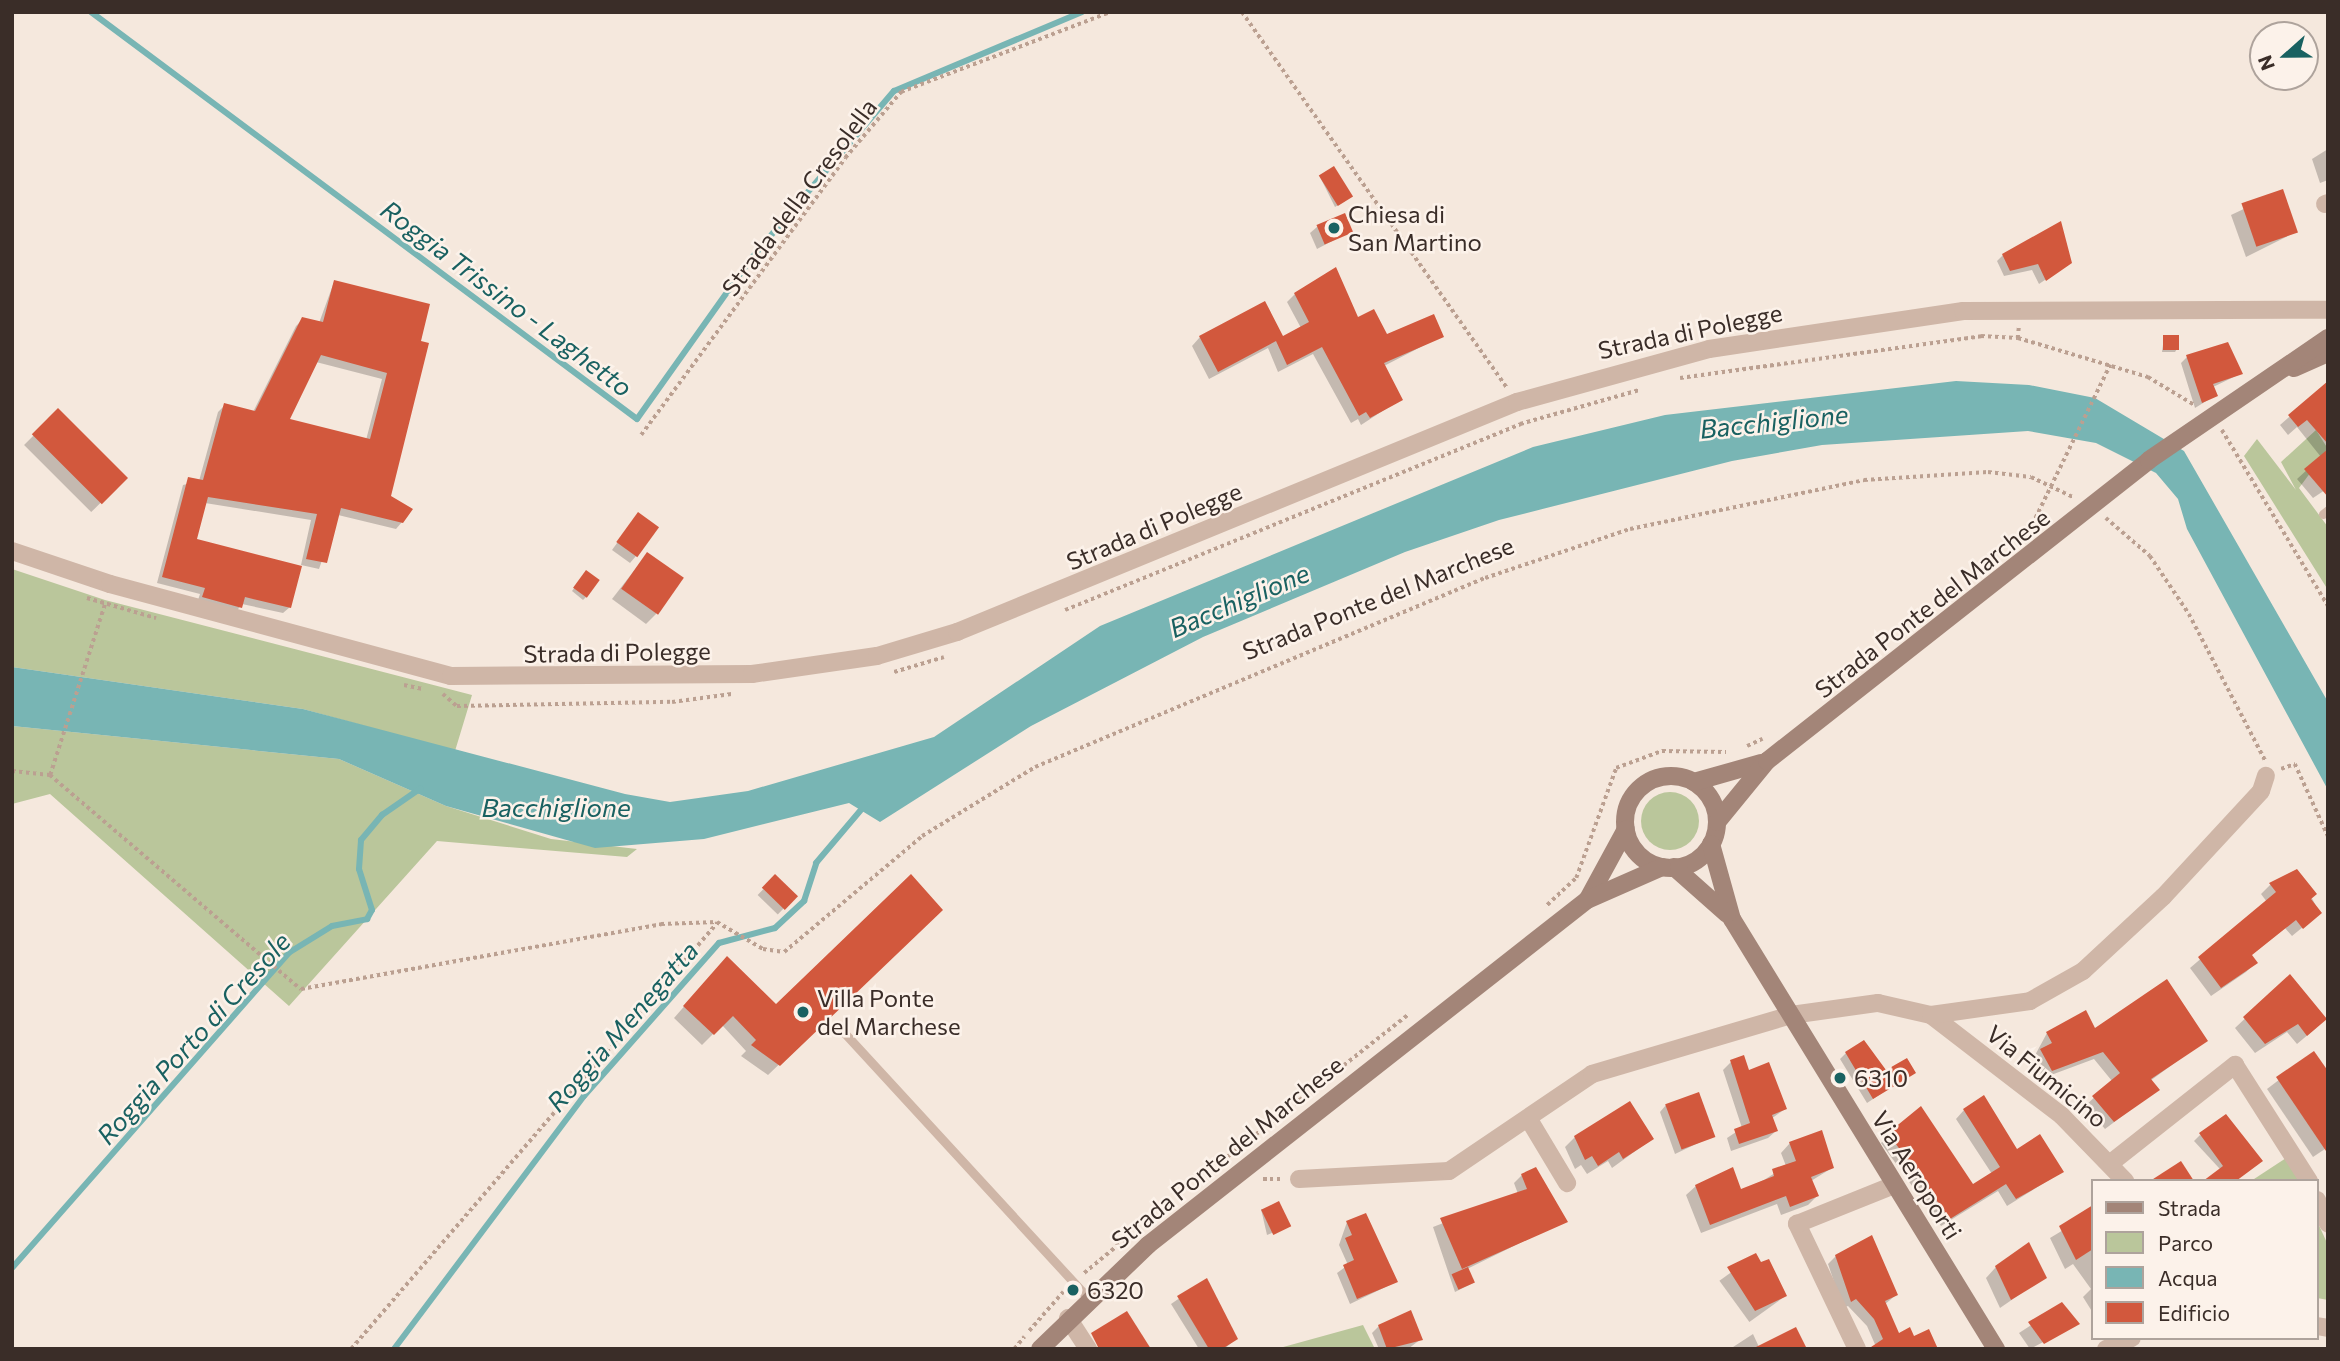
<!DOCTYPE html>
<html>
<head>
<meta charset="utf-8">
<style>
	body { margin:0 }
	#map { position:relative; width:2340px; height:1361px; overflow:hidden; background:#f5e8dd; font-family:Commissioner,sans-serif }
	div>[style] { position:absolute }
	.green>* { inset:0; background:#bac69b }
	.round { border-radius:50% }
	.water>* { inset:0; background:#78b5b4 }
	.shadow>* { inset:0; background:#0003; transform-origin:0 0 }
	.stream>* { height:6px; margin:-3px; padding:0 3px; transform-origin:3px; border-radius:3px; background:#78b5b4 }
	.building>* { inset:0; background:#d2583d; transform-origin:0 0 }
	.path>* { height:3.5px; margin-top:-1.75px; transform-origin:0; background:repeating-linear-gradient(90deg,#bba091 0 3.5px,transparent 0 7px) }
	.lane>* { height:9px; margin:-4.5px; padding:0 4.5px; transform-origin:4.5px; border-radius:4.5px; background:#cfb6a7 }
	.street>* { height:18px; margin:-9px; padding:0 9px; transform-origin:9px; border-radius:9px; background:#cfb6a7 }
	.secondary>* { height:18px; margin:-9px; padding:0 9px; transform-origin:9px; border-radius:9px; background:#a38578 }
	.secondary>.ring { margin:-9px; padding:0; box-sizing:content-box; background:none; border:18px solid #a38578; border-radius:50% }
	.dots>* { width:19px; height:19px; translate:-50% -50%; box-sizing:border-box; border:4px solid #fcf2ea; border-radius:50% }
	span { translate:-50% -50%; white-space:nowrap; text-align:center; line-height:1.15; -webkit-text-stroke:5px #fcf2ea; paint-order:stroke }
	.street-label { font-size:24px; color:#3a2d28 }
	.poi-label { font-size:24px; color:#3a2d28 }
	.left { translate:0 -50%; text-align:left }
	.water-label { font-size:26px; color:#196161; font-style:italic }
	.frame { position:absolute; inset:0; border:14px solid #3a2d28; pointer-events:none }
	.legend { position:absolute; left:2091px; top:1179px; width:228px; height:161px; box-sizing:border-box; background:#fcf2ea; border:2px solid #aea39c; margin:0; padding:9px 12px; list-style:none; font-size:21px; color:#3a2d28 }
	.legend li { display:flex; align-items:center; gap:14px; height:35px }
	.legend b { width:35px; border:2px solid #aea39c }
	.north { position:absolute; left:2249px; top:21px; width:70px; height:70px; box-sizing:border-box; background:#fcf2ea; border:2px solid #aea39c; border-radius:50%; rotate:249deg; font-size:19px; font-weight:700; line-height:28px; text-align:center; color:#3a2d28 }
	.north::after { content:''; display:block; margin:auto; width:24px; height:32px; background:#196161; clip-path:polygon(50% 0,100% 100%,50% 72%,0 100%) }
</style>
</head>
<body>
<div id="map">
	<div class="green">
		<i style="clip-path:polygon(2316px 430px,2328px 449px,2299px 488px,2328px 527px,2328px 590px,2244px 456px,2257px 439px,2296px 490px,2281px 462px)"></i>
		<i style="clip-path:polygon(12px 569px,105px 600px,472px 695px,455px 751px,303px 709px,12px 667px)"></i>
		<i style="clip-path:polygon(12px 726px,339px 759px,446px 806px,551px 839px,637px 849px,627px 857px,437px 841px,289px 1006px,50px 794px,12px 804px)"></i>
		<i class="round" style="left:1641px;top:792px;width:58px;height:58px"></i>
		<i style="clip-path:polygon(2289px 1156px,2300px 1181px,2251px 1181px)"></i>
		<i style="clip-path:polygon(2317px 1221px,2328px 1245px,2328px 1300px,2317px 1298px)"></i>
		<i style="clip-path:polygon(1363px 1325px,1375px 1349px,1276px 1349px)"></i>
	</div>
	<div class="water">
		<i style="clip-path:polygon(1956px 381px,2029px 385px,2095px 398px,2184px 451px,2328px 702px,2328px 790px,2187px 529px,2178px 499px,2156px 473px,2096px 443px,2028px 431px,1822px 445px,1732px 461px,1499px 520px,1405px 552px,1203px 637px,1031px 726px,880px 822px,849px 803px,704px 839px,595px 848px,446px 806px,339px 759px,12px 726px,12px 667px,303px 709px,625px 794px,670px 802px,748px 791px,934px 737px,1100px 626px,1533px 447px,1665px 415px)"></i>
	</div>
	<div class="shadow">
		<i style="clip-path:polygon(2328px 149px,2328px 180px,2320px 183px,2312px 159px)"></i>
		<i style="clip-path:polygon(1320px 177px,1348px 199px,1335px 207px)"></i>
		<i style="clip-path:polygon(2282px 191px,2296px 232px,2246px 257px,2231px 215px)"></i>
		<i style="clip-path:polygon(1317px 227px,1351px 231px,1317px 249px,1310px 233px)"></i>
		<i style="clip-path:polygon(2003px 255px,2067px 265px,2039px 284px,2032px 270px,2004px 276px,1997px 261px)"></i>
		<i style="clip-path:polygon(evenodd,334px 282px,428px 305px,389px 496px,402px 522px,396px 529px,338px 515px,319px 569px,301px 565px,311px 520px,205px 503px,195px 541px,290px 607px,283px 613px,242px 604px,235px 613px,197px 603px,200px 594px,157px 583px,183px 485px,199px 481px,218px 412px,225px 405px,253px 412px,296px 326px,303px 319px,319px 323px,334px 282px,316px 362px,382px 379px,366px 440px,288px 421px,316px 362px)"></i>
		<i style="clip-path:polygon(1295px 294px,1387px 337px,1442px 336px,1384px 366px,1401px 399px,1361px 425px,1358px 419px,1351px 423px,1313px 354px,1278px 372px,1268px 348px,1209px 379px,1192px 346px,1200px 337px,1282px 339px,1301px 328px,1287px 302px)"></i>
		<i style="clip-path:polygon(2164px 337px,2177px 349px,2175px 352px,2162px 352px)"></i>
		<i style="clip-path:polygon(2187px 357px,2240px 374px,2213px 387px,2216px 395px,2195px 408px,2181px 363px)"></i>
		<i style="clip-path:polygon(2328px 383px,2328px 488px,2313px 498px,2297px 479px,2321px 457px,2297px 427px,2288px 435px,2280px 425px)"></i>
		<i style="left:58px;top:411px;width:95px;height:48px;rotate:45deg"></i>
		<i style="clip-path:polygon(638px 514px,636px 556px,630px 563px,612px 550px)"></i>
		<i style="clip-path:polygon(647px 554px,656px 614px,646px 624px,612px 599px)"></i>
		<i style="clip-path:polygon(584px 575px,586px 597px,583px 600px,572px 591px)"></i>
		<i style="clip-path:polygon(2297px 871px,2320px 913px,2292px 936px,2285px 928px,2250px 956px,2255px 963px,2246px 972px,2211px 996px,2190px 968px,2267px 902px,2261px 894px,2270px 885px)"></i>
		<i style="left:775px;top:877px;width:28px;height:25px;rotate:44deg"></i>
		<i style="clip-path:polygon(941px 910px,768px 1075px,741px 1056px,746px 1051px,722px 1025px,702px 1045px,674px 1018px,717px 969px,776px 1007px)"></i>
		<i style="clip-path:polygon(2290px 976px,2316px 1028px,2297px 1044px,2287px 1032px,2255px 1053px,2235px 1028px)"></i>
		<i style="clip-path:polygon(2094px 1030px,2206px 1040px,2150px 1081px,2157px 1090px,2105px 1129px,2085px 1106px,2112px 1081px,2094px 1059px,2043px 1078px,2033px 1059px,2047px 1033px)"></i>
		<i style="clip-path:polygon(1846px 1053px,1886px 1073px,1914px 1072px,1867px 1103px,1840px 1059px)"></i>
		<i style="clip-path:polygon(2314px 1053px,2328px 1147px,2313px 1157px,2267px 1089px)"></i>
		<i style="clip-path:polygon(1731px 1062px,1785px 1109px,1771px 1119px,1776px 1131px,1768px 1138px,1731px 1151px,1727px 1138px,1742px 1128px,1723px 1070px)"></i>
		<i style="clip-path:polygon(1666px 1105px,1713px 1136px,1675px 1154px,1660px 1112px)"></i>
		<i style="clip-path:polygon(1964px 1110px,2016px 1151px,2062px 1172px,2007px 1206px,1998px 1191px,1941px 1226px,1881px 1143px,1889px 1135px,1973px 1186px,1992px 1174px,1956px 1119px)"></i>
		<i style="clip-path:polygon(2200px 1135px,2261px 1161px,2231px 1181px,2194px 1141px)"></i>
		<i style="clip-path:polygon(1575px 1137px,1652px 1139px,1612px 1168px,1608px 1161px,1587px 1174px,1581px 1165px,1575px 1169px,1565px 1147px)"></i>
		<i style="clip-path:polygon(1790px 1143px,1832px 1168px,1811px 1181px,1817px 1196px,1808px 1205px,1781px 1215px,1777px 1204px,1701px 1233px,1686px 1195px,1696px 1186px,1740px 1191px,1764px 1180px,1786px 1166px,1781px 1153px)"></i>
		<i style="clip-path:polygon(1522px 1175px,1565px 1221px,1467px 1269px,1473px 1283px,1455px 1292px,1433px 1227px,1518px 1194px,1514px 1183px)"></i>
		<i style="clip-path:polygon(1261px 1209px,1289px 1226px,1267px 1235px)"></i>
		<i style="clip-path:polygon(2093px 1212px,2093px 1313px,2083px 1297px,2091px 1289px,2073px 1264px,2065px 1269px,2050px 1238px)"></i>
		<i style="clip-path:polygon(1347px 1222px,1396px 1282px,1350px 1304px,1337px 1273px,1348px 1265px,1339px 1245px)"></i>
		<i style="left:1755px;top:1255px;width:51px;height:44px;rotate:54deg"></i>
		<i style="clip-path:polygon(1836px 1256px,1896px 1295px,1884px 1305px,1898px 1335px,1877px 1349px,1867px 1326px,1848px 1306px,1843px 1308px,1828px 1264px)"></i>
		<i style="clip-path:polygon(1996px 1267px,2045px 1277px,2000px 1308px,1986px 1278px)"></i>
		<i style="clip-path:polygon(1206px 1280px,1236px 1339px,1224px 1349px,1199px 1349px,1171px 1304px)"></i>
		<i style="clip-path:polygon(2062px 1305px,2077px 1324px,2030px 1349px,2019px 1333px)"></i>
		<i style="clip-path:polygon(1379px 1326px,1421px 1339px,1408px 1349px,1379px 1349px,1372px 1333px)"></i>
		<i style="clip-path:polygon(1753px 1334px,1759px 1347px,1807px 1349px,1730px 1349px)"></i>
	</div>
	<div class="stream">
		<i style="left:91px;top:12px;width:681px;rotate:36.7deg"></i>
		<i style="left:637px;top:419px;width:195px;rotate:-54.6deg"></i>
		<i style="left:750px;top:260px;width:222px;rotate:-49.6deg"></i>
		<i style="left:894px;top:91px;width:204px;rotate:-22.8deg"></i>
		<i style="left:12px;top:1268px;width:421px;rotate:-48.7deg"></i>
		<i style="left:290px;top:952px;width:49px;rotate:-31.8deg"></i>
		<i style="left:332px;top:926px;width:36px;rotate:-11deg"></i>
		<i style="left:367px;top:919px;width:10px;rotate:-61deg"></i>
		<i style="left:372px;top:910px;width:43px;rotate:-107.6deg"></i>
		<i style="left:359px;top:869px;width:29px;rotate:-86deg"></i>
		<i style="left:361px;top:840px;width:33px;rotate:-50deg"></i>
		<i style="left:382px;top:815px;width:47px;rotate:-34.7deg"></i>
		<i style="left:394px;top:1349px;width:316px;rotate:-53.1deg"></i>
		<i style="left:584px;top:1096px;width:204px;rotate:-48.6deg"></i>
		<i style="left:719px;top:943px;width:58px;rotate:-15deg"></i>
		<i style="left:775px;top:928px;width:40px;rotate:-43deg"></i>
		<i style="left:804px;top:901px;width:40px;rotate:-72deg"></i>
		<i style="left:816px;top:863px;width:76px;rotate:-49.8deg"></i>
	</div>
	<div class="building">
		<i style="left:1334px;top:166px;width:36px;height:18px;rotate:58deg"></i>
		<i style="left:2283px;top:189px;width:46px;height:44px;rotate:71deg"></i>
		<i style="left:1345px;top:213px;width:21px;height:31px;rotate:67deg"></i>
		<i style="clip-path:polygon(2061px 221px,2072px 263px,2046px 281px,2038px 264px,2010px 271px,2002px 254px)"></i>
		<i style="clip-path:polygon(1336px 267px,1358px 317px,1374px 309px,1387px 334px,1434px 314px,1444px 337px,1384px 363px,1403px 400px,1370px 418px,1366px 412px,1359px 416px,1322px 347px,1287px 365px,1276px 341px,1218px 372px,1199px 336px,1265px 301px,1283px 336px,1309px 322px,1294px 293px)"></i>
		<i style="clip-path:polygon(evenodd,334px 280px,430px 304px,421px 341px,429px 343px,391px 496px,413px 509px,403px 523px,341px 508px,327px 563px,306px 559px,317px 514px,208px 497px,197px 539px,302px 566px,291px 608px,245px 597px,242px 608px,202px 597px,205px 588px,162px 577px,188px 477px,203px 480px,224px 403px,255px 411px,302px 317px,323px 322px,334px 280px,321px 355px,387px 373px,370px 439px,290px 419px,321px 355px)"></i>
		<i style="left:2163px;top:335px;width:16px;height:15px"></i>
		<i style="clip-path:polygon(2228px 342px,2243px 374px,2213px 384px,2218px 396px,2202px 403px,2186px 355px)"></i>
		<i style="clip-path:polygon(2328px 381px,2328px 444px,2307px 420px,2298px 427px,2288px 415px)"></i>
		<i style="left:58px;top:408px;width:99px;height:37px;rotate:45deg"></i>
		<i style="clip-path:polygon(2328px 449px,2328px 497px,2304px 469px)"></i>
		<i style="left:638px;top:512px;width:26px;height:37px;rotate:36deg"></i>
		<i style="left:647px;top:552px;width:45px;height:45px;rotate:35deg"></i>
		<i style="left:586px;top:570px;width:17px;height:22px;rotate:36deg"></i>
		<i style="clip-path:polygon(2297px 869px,2317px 894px,2311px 899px,2322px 913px,2303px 929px,2296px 920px,2252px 955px,2258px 963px,2221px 988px,2198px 957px,2276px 892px,2269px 883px)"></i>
		<i style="left:775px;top:874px;width:32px;height:19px;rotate:44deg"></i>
		<i style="clip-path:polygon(911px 874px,943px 910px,780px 1066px,751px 1045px,756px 1040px,733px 1016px,714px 1035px,683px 1006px,727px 956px,776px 1004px)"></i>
		<i style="clip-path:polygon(2290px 974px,2327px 1019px,2307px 1036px,2298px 1024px,2265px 1044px,2243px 1017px)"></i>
		<i style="clip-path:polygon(2167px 979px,2208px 1041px,2151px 1079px,2160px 1090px,2114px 1122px,2092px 1096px,2120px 1073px,2103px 1052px,2052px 1071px,2040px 1049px,2052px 1043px,2046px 1032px,2086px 1010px,2095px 1028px)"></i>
		<i style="clip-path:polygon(1864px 1040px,1886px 1070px,1907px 1058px,1916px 1073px,1873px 1099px,1845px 1052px)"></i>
		<i style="clip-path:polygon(2314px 1051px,2328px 1071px,2328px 1154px,2276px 1077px)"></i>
		<i style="clip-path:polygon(1744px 1055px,1749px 1070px,1769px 1062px,1787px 1109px,1772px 1115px,1778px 1131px,1739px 1144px,1734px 1129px,1750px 1123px,1730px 1060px)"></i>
		<i style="left:1699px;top:1092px;width:48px;height:36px;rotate:70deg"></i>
		<i style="clip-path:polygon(1984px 1095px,2017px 1149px,2040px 1134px,2064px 1172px,2016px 1199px,2006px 1184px,1950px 1219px,1888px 1133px,1921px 1106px,1973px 1184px,2000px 1167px,1963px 1109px)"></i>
		<i style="clip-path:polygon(1630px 1101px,1654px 1139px,1623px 1159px,1619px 1152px,1598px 1166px,1592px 1156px,1585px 1160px,1574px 1136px)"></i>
		<i style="clip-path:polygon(2226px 1114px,2263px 1161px,2236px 1181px,2203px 1181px,2223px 1166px,2199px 1133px)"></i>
		<i style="clip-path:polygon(1822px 1130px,1834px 1168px,1811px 1177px,1819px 1196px,1790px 1207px,1786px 1196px,1710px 1225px,1695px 1185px,1733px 1167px,1741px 1189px,1774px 1176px,1772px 1169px,1796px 1161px,1789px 1142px)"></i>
		<i style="clip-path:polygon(2181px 1161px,2194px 1181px,2150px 1181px)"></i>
		<i style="clip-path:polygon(1536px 1167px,1568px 1222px,1462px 1269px,1440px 1218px,1527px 1189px,1521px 1174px)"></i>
		<i style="left:1279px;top:1201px;width:28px;height:20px;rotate:64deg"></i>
		<i style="clip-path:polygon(2093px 1205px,2093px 1249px,2076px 1260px,2059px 1226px)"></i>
		<i style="clip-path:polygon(1366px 1213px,1398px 1282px,1357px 1299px,1343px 1265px,1354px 1260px,1345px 1238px,1352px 1235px,1346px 1221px)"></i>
		<i style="clip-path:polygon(1872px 1235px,1898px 1295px,1885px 1301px,1899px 1333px,1910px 1327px,1914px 1336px,1929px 1329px,1938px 1349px,1868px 1349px,1883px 1339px,1874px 1319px,1856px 1299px,1851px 1302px,1835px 1255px)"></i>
		<i style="clip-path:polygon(2029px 1242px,2047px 1278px,2011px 1300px,1995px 1266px)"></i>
		<i style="clip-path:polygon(1756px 1253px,1761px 1262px,1769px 1259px,1787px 1296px,1755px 1311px,1727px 1267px)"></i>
		<i style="left:1468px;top:1267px;width:17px;height:18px;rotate:66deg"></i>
		<i style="clip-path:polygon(1207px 1278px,1238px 1339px,1222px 1349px,1209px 1349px,1177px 1296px)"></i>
		<i style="clip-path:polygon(2062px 1302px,2080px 1324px,2044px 1344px,2028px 1322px)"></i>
		<i style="clip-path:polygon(1411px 1310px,1423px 1340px,1387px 1349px,1378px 1325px)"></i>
		<i style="clip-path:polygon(1127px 1311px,1151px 1349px,1099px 1349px,1091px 1333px)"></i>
		<i style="clip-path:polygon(1796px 1327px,1807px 1349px,1752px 1349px)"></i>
	</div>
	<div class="path">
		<i style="left:1242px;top:12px;width:460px;rotate:54.8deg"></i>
		<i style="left:2019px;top:328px;width:10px;rotate:96deg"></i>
		<i style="left:2018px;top:338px;width:136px;rotate:16.7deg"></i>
		<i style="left:2148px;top:377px;width:56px;rotate:31.1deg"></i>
		<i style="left:1680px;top:378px;width:304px;rotate:-7.9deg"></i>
		<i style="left:1981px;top:336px;width:37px;rotate:3deg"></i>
		<i style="left:2222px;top:430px;width:205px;rotate:58.9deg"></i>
		<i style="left:641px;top:435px;width:344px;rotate:-53.6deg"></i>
		<i style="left:845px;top:158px;width:87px;rotate:-49.7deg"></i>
		<i style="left:901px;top:92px;width:225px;rotate:-20.9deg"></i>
		<i style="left:2106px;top:518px;width:58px;rotate:40.8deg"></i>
		<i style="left:2150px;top:556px;width:70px;rotate:56.1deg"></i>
		<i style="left:2189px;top:614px;width:165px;rotate:62.5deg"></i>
		<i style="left:2029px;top:531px;width:185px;rotate:-64deg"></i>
		<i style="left:87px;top:598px;width:72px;rotate:16.2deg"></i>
		<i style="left:1065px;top:610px;width:492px;rotate:-22.2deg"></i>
		<i style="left:1520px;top:424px;width:124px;rotate:-15.9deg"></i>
		<i style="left:894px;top:672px;width:52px;rotate:-16.7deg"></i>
		<i style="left:404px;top:685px;width:19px;rotate:12deg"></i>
		<i style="left:443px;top:694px;width:18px;rotate:41deg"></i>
		<i style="left:457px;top:706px;width:215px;rotate:-1.1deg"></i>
		<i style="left:672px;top:702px;width:60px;rotate:-7.7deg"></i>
		<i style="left:1747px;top:746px;width:17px;rotate:-25deg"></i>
		<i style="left:2281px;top:769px;width:15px;rotate:-20deg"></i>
		<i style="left:2295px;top:764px;width:79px;rotate:65.4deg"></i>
		<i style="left:12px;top:771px;width:38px;rotate:6deg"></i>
		<i style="left:50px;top:775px;width:330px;rotate:40.5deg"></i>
		<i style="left:301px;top:989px;width:366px;rotate:-10.2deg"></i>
		<i style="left:661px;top:924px;width:56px;rotate:-2deg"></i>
		<i style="left:717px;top:922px;width:53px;rotate:30.4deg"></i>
		<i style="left:763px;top:949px;width:21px;rotate:8deg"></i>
		<i style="left:784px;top:952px;width:180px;rotate:-40deg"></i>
		<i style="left:922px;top:836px;width:132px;rotate:-31.4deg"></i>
		<i style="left:1035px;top:767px;width:488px;rotate:-22.8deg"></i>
		<i style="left:1485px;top:578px;width:153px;rotate:-18.7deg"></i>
		<i style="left:1630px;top:529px;width:239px;rotate:-11.8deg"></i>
		<i style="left:1864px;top:480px;width:124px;rotate:-3.7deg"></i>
		<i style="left:1988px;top:472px;width:43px;rotate:6.6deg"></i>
		<i style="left:2031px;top:477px;width:47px;rotate:25.5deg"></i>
		<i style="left:50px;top:775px;width:180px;rotate:-72.2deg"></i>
		<i style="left:1547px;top:905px;width:40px;rotate:-43deg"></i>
		<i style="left:1576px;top:878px;width:117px;rotate:-70deg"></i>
		<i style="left:1616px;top:768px;width:49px;rotate:-20.3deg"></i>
		<i style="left:1662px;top:751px;width:64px;rotate:0.9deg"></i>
		<i style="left:1217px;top:1165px;width:244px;rotate:-38.2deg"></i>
		<i style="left:1263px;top:1179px;width:20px"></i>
		<i style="left:1084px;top:1273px;width:52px;rotate:-39.5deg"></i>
		<i style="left:1029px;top:1331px;width:52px;rotate:-48.9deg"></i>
		<i style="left:351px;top:1349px;width:562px;rotate:-49.33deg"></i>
		<i style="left:1014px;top:1349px;width:16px;rotate:-50deg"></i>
	</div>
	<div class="lane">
		<i style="left:2323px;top:514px;width:6px;rotate:-39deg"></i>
		<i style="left:838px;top:1026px;width:369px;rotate:47.4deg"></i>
	</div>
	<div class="street">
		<i style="left:2325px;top:204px;width:3px;rotate:-18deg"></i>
		<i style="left:12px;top:551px;width:103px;rotate:18.6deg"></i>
		<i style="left:110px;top:584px;width:353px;rotate:15.1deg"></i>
		<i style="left:451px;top:676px;width:301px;rotate:-0.4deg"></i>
		<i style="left:752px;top:674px;width:126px;rotate:-8.2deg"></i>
		<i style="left:877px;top:656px;width:84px;rotate:-16.7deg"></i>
		<i style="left:957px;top:632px;width:605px;rotate:-22.33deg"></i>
		<i style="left:1517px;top:402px;width:199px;rotate:-15.4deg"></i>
		<i style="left:1709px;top:349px;width:257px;rotate:-8.5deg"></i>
		<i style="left:1963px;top:311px;width:365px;rotate:-0.2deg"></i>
		<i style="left:1931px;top:1015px;width:165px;rotate:37.6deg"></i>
		<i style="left:2062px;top:1116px;width:91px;rotate:45.9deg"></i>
		<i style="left:1528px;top:1118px;width:76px;rotate:59deg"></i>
		<i style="left:2112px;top:1162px;width:157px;rotate:-38.3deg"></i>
		<i style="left:2235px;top:1065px;width:138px;rotate:57.5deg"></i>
		<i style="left:1299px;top:1179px;width:150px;rotate:-3.1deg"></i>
		<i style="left:1449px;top:1171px;width:173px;rotate:-34.1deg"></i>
		<i style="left:1592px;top:1074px;width:208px;rotate:-16.5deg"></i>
		<i style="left:1791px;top:1015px;width:88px;rotate:-7.9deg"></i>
		<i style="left:1878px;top:1003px;width:54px;rotate:12.8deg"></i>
		<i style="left:1931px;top:1015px;width:100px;rotate:-8deg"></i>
		<i style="left:2030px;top:1001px;width:61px;rotate:-29.5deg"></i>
		<i style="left:2083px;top:971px;width:109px;rotate:-42.8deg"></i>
		<i style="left:2163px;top:897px;width:144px;rotate:-47.2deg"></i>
		<i style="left:2261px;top:791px;width:16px;rotate:-72deg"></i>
		<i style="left:2317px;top:1200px;width:26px;rotate:65deg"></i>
		<i style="left:1068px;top:1318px;width:37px;rotate:57deg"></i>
		<i style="left:2317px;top:1326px;width:11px;rotate:10deg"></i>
		<i style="left:1857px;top:1349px;width:139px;rotate:-115.6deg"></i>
		<i style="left:1797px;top:1224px;width:105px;rotate:-21.9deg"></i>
		<i style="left:2106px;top:1349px;width:28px;rotate:-23deg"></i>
	</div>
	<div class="secondary">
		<i style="left:2294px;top:368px;width:37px;rotate:-24deg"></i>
		<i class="ring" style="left:1625px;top:776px;width:74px;height:74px"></i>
		<i style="left:1694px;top:782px;width:70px;rotate:-15.8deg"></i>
		<i style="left:1717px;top:822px;width:79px;rotate:-50.7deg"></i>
		<i style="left:1767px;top:761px;width:486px;rotate:-38.2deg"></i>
		<i style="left:2149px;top:460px;width:217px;rotate:-34.3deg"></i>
		<i style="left:1711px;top:844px;width:78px;rotate:74.4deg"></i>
		<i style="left:1732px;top:919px;width:505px;rotate:58.45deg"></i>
		<i style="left:1674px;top:867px;width:71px;rotate:41.6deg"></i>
		<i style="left:1589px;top:897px;width:77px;rotate:-61.4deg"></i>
		<i style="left:1040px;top:1349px;width:150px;rotate:-43.9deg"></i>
		<i style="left:1148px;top:1245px;width:558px;rotate:-38.16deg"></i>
		<i style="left:1587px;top:900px;width:82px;rotate:-23.7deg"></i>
	</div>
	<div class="dots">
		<i style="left:1334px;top:228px;background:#196161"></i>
		<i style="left:803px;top:1012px;background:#196161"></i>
		<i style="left:1840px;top:1078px;background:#196161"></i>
		<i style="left:1073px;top:1290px;background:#196161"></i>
	</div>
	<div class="street-label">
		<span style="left:799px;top:197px;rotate:-53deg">Strada della Cresolella</span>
		<span style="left:1690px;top:331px;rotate:-12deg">Strada di Polegge</span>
		<span style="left:1154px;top:526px;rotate:-23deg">Strada di Polegge</span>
		<span style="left:1378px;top:598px;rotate:-22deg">Strada Ponte del Marchese</span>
		<span style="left:1932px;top:603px;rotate:-38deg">Strada Ponte del Marchese</span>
		<span style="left:617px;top:652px;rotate:-1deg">Strada di Polegge</span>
		<span style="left:2047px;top:1076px;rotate:39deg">Via Fiumicino</span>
		<span style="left:1227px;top:1152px;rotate:-39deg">Strada Ponte del Marchese</span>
		<span style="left:1917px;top:1175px;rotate:58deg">Via Aeroporti</span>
	</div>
	<div class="poi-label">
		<span class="left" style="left:1348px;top:228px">Chiesa di<br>San Martino</span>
		<span class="left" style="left:817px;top:1012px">Villa Ponte<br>del Marchese</span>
		<span class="left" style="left:1854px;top:1078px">6310</span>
		<span class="left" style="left:1087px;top:1290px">6320</span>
	</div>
	<div class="water-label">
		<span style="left:507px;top:298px;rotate:37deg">Roggia Trissino - Laghetto</span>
		<span style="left:1774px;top:421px;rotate:-6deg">Bacchiglione</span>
		<span style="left:1239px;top:600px;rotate:-23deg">Bacchiglione</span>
		<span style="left:556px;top:807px">Bacchiglione</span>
		<span style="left:622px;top:1026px;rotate:-49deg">Roggia Menegatta</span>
		<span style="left:193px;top:1038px;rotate:-48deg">Roggia Porto di Cresole</span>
	</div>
	<div class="frame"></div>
	<ul class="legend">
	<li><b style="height:9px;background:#a38578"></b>Strada</li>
	<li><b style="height:19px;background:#bac69b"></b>Parco</li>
	<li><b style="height:19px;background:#78b5b4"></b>Acqua</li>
	<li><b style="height:19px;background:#d2583d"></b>Edificio</li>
	</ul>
	<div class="north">N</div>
</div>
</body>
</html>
